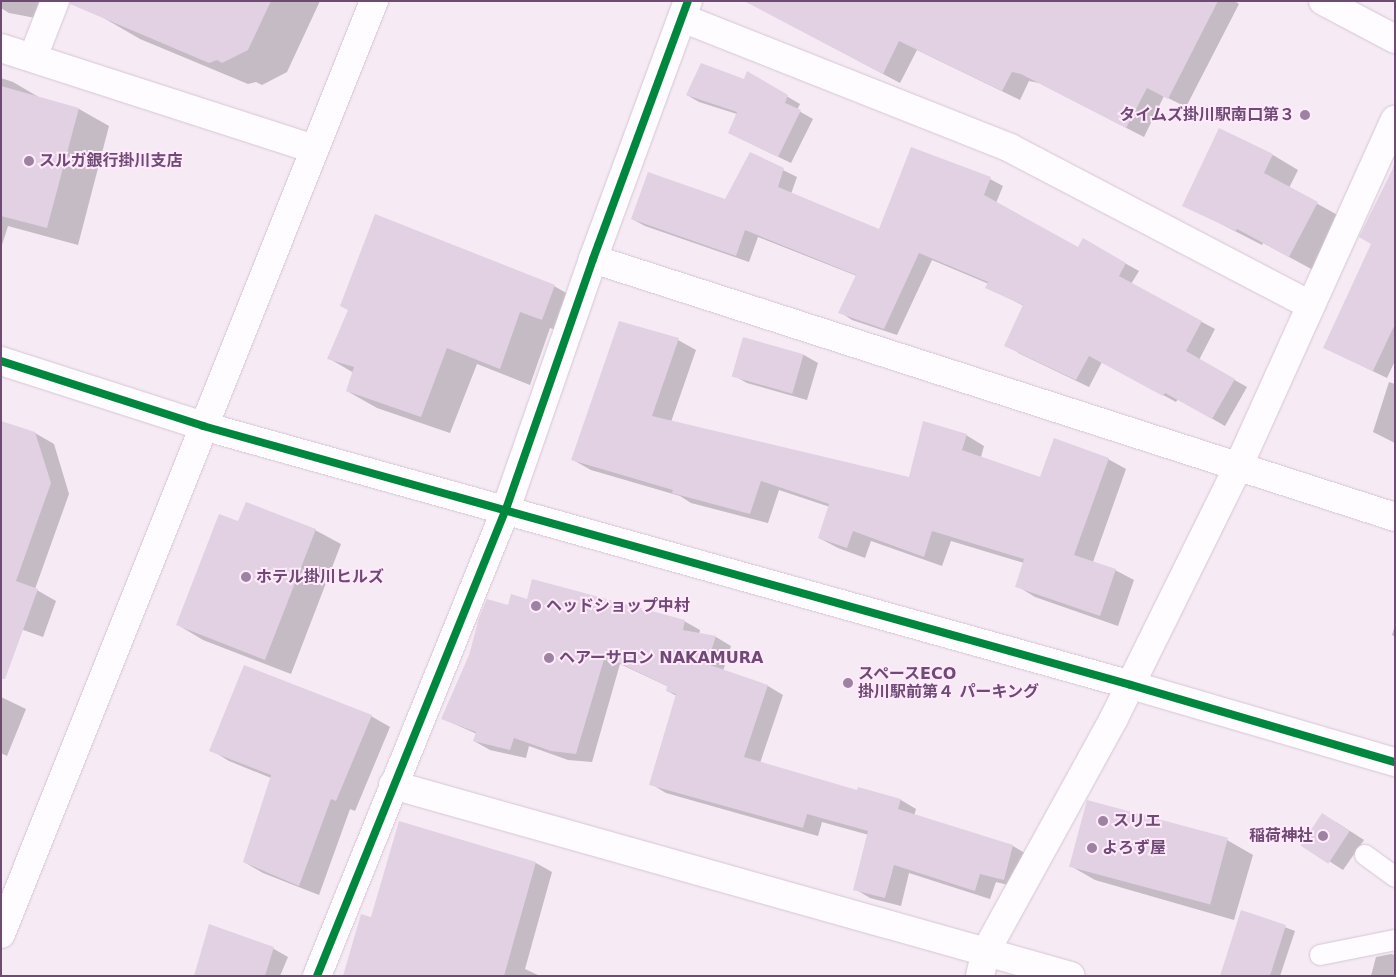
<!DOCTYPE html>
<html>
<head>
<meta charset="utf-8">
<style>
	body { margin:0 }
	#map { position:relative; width:1396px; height:977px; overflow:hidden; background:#f6eaf5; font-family:"DejaVu Sans","Noto Sans JP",sans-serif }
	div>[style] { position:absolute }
	.shadow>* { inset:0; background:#0003 }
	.building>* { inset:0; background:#e2d1e2; transform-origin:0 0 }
	.roads { filter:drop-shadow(0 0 1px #d4c7d4) drop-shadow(0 0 1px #d4c7d4) }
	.service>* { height:20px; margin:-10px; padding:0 10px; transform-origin:10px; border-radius:10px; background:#fefcfe }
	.minor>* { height:28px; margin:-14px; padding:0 14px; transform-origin:14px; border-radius:14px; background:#fefcfe }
	.tertiary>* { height:28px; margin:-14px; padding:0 14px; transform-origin:14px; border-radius:14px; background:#fefcfe }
	.cycleway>* { height:8px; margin:-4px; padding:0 4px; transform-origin:4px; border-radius:4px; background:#00873e }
	.dots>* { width:14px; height:14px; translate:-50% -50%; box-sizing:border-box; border:2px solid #ffeafc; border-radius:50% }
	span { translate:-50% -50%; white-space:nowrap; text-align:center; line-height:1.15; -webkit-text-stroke:4px #ffeafc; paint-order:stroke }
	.poi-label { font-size:16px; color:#6e4a74; font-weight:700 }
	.right { translate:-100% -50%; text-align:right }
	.left { translate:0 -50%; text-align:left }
	.frame { position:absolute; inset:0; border:2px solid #6e4a74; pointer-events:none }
</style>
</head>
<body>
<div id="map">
	<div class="shadow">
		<i style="clip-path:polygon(1px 1px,47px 1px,41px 19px,9px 13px,1px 8px)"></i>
		<i style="clip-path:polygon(107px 1px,320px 1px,287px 72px,262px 85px,256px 82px,248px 84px,140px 39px,102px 17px)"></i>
		<i style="clip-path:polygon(765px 1px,1235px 1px,1239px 4px,1186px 107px,1164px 96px,1144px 137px,1039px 83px,1029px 81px,1020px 100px,917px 50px,900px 83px,789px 24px)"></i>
		<i style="clip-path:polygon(747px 73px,800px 104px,797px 110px,813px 119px,791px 163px,729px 133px,737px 114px,699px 102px,687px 95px,744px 80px)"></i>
		<i style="clip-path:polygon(1px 78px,13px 82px,42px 99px,79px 109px,109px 126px,78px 245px,8px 226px,1px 248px)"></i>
		<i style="clip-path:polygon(751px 154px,797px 177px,791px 194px,880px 230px,990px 179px,1003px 186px,996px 203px,1078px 249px,1083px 240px,1139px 271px,1131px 284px,1215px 329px,1199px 360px,1247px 387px,1225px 426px,1178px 399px,1176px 402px,1102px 362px,1089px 387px,1018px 353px,1024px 306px,987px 287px,989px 284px,932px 260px,897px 335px,852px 320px,840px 312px,857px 276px,758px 237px,749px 262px,645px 226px,632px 219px,726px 201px)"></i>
		<i style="clip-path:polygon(1273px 155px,1298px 170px,1289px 188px,1343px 218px,1315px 271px,1263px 243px,1262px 245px,1184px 205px)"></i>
		<i style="clip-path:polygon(1395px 161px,1395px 361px,1387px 378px,1325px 348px,1373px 244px)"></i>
		<i style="clip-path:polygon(554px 286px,584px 303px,572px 336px,550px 328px,530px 385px,477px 364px,450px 433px,377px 408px,347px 391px,354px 373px,328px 358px,349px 310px)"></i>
		<i style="clip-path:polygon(678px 340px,696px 350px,671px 422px,910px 479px,966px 435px,984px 446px,981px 457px,1041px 478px,1108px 459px,1126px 469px,1093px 562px,1115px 570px,1134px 580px,1118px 626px,1035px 597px,1017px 586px,1024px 563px,951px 541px,942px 566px,871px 541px,865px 558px,838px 548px,819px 538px,830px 507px,779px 490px,768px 523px,691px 503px,680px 496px,591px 470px,573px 460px)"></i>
		<i style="clip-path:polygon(804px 355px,818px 363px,807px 400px,747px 383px,733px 375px)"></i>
		<i style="clip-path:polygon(1389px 382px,1395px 384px,1395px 443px,1373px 432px)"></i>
		<i style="clip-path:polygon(35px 433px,54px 444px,69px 494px,35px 589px,56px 601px,43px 637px,1px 622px)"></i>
		<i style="clip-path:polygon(239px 523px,315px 530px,341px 544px,291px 674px,203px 640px,178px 625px)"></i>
		<i style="clip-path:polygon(528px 600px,684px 621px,700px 630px,699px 634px,716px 637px,731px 646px,723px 671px,768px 686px,783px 695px,760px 763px,858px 791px,901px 800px,916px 809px,914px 816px,1013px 846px,1028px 855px,1020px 888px,996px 882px,990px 899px,909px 873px,901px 906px,870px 898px,855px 889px,869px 835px,822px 822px,818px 836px,666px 793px,651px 784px,677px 696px,667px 691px,669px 687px,620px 664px,592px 762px,568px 760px,529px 746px,526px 758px,490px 750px,474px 741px,477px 734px,443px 719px,509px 606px)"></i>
		<i style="clip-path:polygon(1395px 625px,1395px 637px,1392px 635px)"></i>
		<i style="clip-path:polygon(1px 697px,26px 709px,7px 756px,1px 753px)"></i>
		<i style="clip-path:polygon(371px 716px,390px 727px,355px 811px,350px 809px,319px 895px,263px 873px,244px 862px,271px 778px,229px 761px,211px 750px)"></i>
		<i style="clip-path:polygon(1336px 822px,1364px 840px,1343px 870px,1304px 845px)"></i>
		<i style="clip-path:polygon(1227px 840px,1253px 855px,1234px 920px,1095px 880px,1069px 865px)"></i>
		<i style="clip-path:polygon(536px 863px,552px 872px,525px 969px,540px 976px,344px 976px,372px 918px)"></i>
		<i style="clip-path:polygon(1242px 911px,1295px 931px,1280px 976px,1221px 976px)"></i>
		<i style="clip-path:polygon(210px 925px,274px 949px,288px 957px,280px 976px,195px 976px)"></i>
		<i style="clip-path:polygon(1391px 954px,1395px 955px,1395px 976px,1371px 976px,1376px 957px)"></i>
	</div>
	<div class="building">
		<i style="clip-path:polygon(70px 1px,271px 1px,248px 50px,222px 63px,217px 60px,209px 63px,70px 4px)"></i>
		<i style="clip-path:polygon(744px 1px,1218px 1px,1168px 99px,1147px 88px,1126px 128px,1021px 74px,1012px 72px,1002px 91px,899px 41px,883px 74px)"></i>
		<i style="clip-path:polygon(701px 63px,744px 79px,747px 71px,788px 95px,785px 103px,801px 110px,778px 157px,728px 133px,737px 112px,686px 95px)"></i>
		<i style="clip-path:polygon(1px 86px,79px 108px,47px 228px,1px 216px)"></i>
		<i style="clip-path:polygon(1219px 128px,1273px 154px,1264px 173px,1318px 202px,1289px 257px,1237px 229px,1236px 231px,1182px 206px)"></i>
		<i style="clip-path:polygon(911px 147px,991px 177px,984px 195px,1078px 247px,1083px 238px,1126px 263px,1119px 276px,1202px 321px,1186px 351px,1235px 379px,1212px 419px,1165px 393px,1163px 396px,1089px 356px,1076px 380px,1004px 346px,1023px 305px,985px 288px,988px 282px,919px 253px,884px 329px,838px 313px,856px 275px,745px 230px,736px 256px,631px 219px,648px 172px,725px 199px,750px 152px,784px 168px,778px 187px,879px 229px)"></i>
		<i style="clip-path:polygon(1395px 164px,1395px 324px,1373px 371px,1323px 348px,1371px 244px,1359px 237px)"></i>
		<i style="clip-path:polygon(375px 214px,555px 285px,542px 320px,520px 312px,500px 369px,447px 348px,421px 417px,346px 391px,354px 367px,327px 359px,348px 310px,340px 306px)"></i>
		<i style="clip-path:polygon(619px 321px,679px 338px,652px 416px,909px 477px,923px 421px,967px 434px,962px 450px,1040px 477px,1054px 438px,1109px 458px,1074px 555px,1116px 569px,1100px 616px,1015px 587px,1024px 559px,932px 531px,924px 557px,853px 531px,847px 548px,818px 538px,829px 504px,761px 481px,750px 514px,672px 493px,673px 490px,571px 460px)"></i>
		<i style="left:743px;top:337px;width:63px;height:41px;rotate:16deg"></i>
		<i style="clip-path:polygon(1px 421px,35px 432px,51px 483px,16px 581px,38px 589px,5px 679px,1px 679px)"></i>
		<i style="clip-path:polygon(246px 502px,316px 529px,265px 660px,176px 625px,219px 514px,238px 521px)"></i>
		<i style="clip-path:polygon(532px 579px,685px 620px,683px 630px,716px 636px,707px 664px,768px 685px,744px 757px,857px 790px,858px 787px,901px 799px,898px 809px,1013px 845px,1004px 880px,980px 874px,975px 891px,894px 865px,885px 898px,853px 890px,868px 831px,807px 814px,803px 828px,649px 785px,676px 694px,666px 691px,667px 686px,605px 656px,576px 754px,551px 751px,514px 738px,510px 750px,473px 741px,476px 732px,441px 719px,469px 655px,479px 618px,487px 599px,508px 605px,511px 594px,527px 599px)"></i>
		<i style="clip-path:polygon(244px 665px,372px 715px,336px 801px,331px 799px,299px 886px,243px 862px,271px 775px,209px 751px)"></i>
		<i style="left:1087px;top:800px;width:146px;height:69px;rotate:15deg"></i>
		<i style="left:1322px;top:813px;width:33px;height:39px;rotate:33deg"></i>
		<i style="clip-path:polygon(399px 821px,536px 862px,504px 976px,343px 976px,361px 914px,371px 917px)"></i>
		<i style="clip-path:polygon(1241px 910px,1286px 925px,1270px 976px,1220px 976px)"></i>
		<i style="clip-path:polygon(209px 924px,274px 947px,265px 976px,194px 976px)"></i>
	</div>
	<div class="roads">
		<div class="service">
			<i style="left:1365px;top:855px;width:37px;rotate:36deg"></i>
			<i style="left:1320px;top:955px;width:76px;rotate:-11.3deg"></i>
		</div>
		<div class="minor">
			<i style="left:682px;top:18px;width:353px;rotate:21.6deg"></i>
			<i style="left:1010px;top:148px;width:339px;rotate:27.6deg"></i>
			<i style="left:1px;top:48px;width:329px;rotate:17.9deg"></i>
			<i style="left:33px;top:57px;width:60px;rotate:-68.6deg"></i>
			<i style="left:593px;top:259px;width:842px;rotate:17.83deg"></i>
			<i style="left:393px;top:785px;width:704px;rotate:15.73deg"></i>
			<i style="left:317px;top:976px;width:504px;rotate:-67.97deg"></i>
			<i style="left:506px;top:509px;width:265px;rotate:-70.8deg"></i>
			<i style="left:593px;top:259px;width:275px;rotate:-69.8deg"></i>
			<i style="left:980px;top:976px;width:26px;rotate:-77deg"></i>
			<i style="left:986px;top:951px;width:266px;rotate:-61.2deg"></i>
			<i style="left:1114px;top:718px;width:280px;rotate:-63.7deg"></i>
			<i style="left:1238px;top:467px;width:381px;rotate:-65.7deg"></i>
		</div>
		<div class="tertiary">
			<i style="left:1323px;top:1px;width:81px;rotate:27.8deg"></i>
			<i style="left:1px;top:361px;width:212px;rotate:17.8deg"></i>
			<i style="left:203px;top:426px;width:963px;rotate:15.59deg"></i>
			<i style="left:1131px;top:685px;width:275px;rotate:16.3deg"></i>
			<i style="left:1px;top:934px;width:1005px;rotate:-68.21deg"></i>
		</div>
	</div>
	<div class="cycleway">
		<i style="left:1px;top:361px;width:212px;rotate:17.8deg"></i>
		<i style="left:203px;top:426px;width:963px;rotate:15.59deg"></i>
		<i style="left:1131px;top:685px;width:275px;rotate:16.3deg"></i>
		<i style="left:317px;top:976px;width:504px;rotate:-67.97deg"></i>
		<i style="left:506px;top:509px;width:265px;rotate:-70.8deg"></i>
		<i style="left:593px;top:259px;width:275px;rotate:-69.8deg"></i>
	</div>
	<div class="dots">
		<i style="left:1305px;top:115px;background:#9e82a1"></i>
		<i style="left:29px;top:161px;background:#9e82a1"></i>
		<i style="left:246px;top:577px;background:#9e82a1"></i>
		<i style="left:536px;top:606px;background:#9e82a1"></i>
		<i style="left:549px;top:658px;background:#9e82a1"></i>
		<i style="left:848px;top:683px;background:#9e82a1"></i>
		<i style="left:1103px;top:821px;background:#9e82a1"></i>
		<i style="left:1323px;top:836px;background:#9e82a1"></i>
		<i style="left:1092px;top:848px;background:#9e82a1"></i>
	</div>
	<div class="poi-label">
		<span class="right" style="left:1295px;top:115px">タイムズ掛川駅南口第３</span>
		<span class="left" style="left:39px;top:161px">スルガ銀行掛川支店</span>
		<span class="left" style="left:256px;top:577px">ホテル掛川ヒルズ</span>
		<span class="left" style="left:546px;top:606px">ヘッドショップ中村</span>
		<span class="left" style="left:559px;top:658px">ヘアーサロン NAKAMURA</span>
		<span class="left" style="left:858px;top:683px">スペースECO<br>掛川駅前第４ パーキング</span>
		<span class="left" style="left:1113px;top:821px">スリエ</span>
		<span class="right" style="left:1313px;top:836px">稲荷神社</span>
		<span class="left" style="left:1102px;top:848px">よろず屋</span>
	</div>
	<div class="frame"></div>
</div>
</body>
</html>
